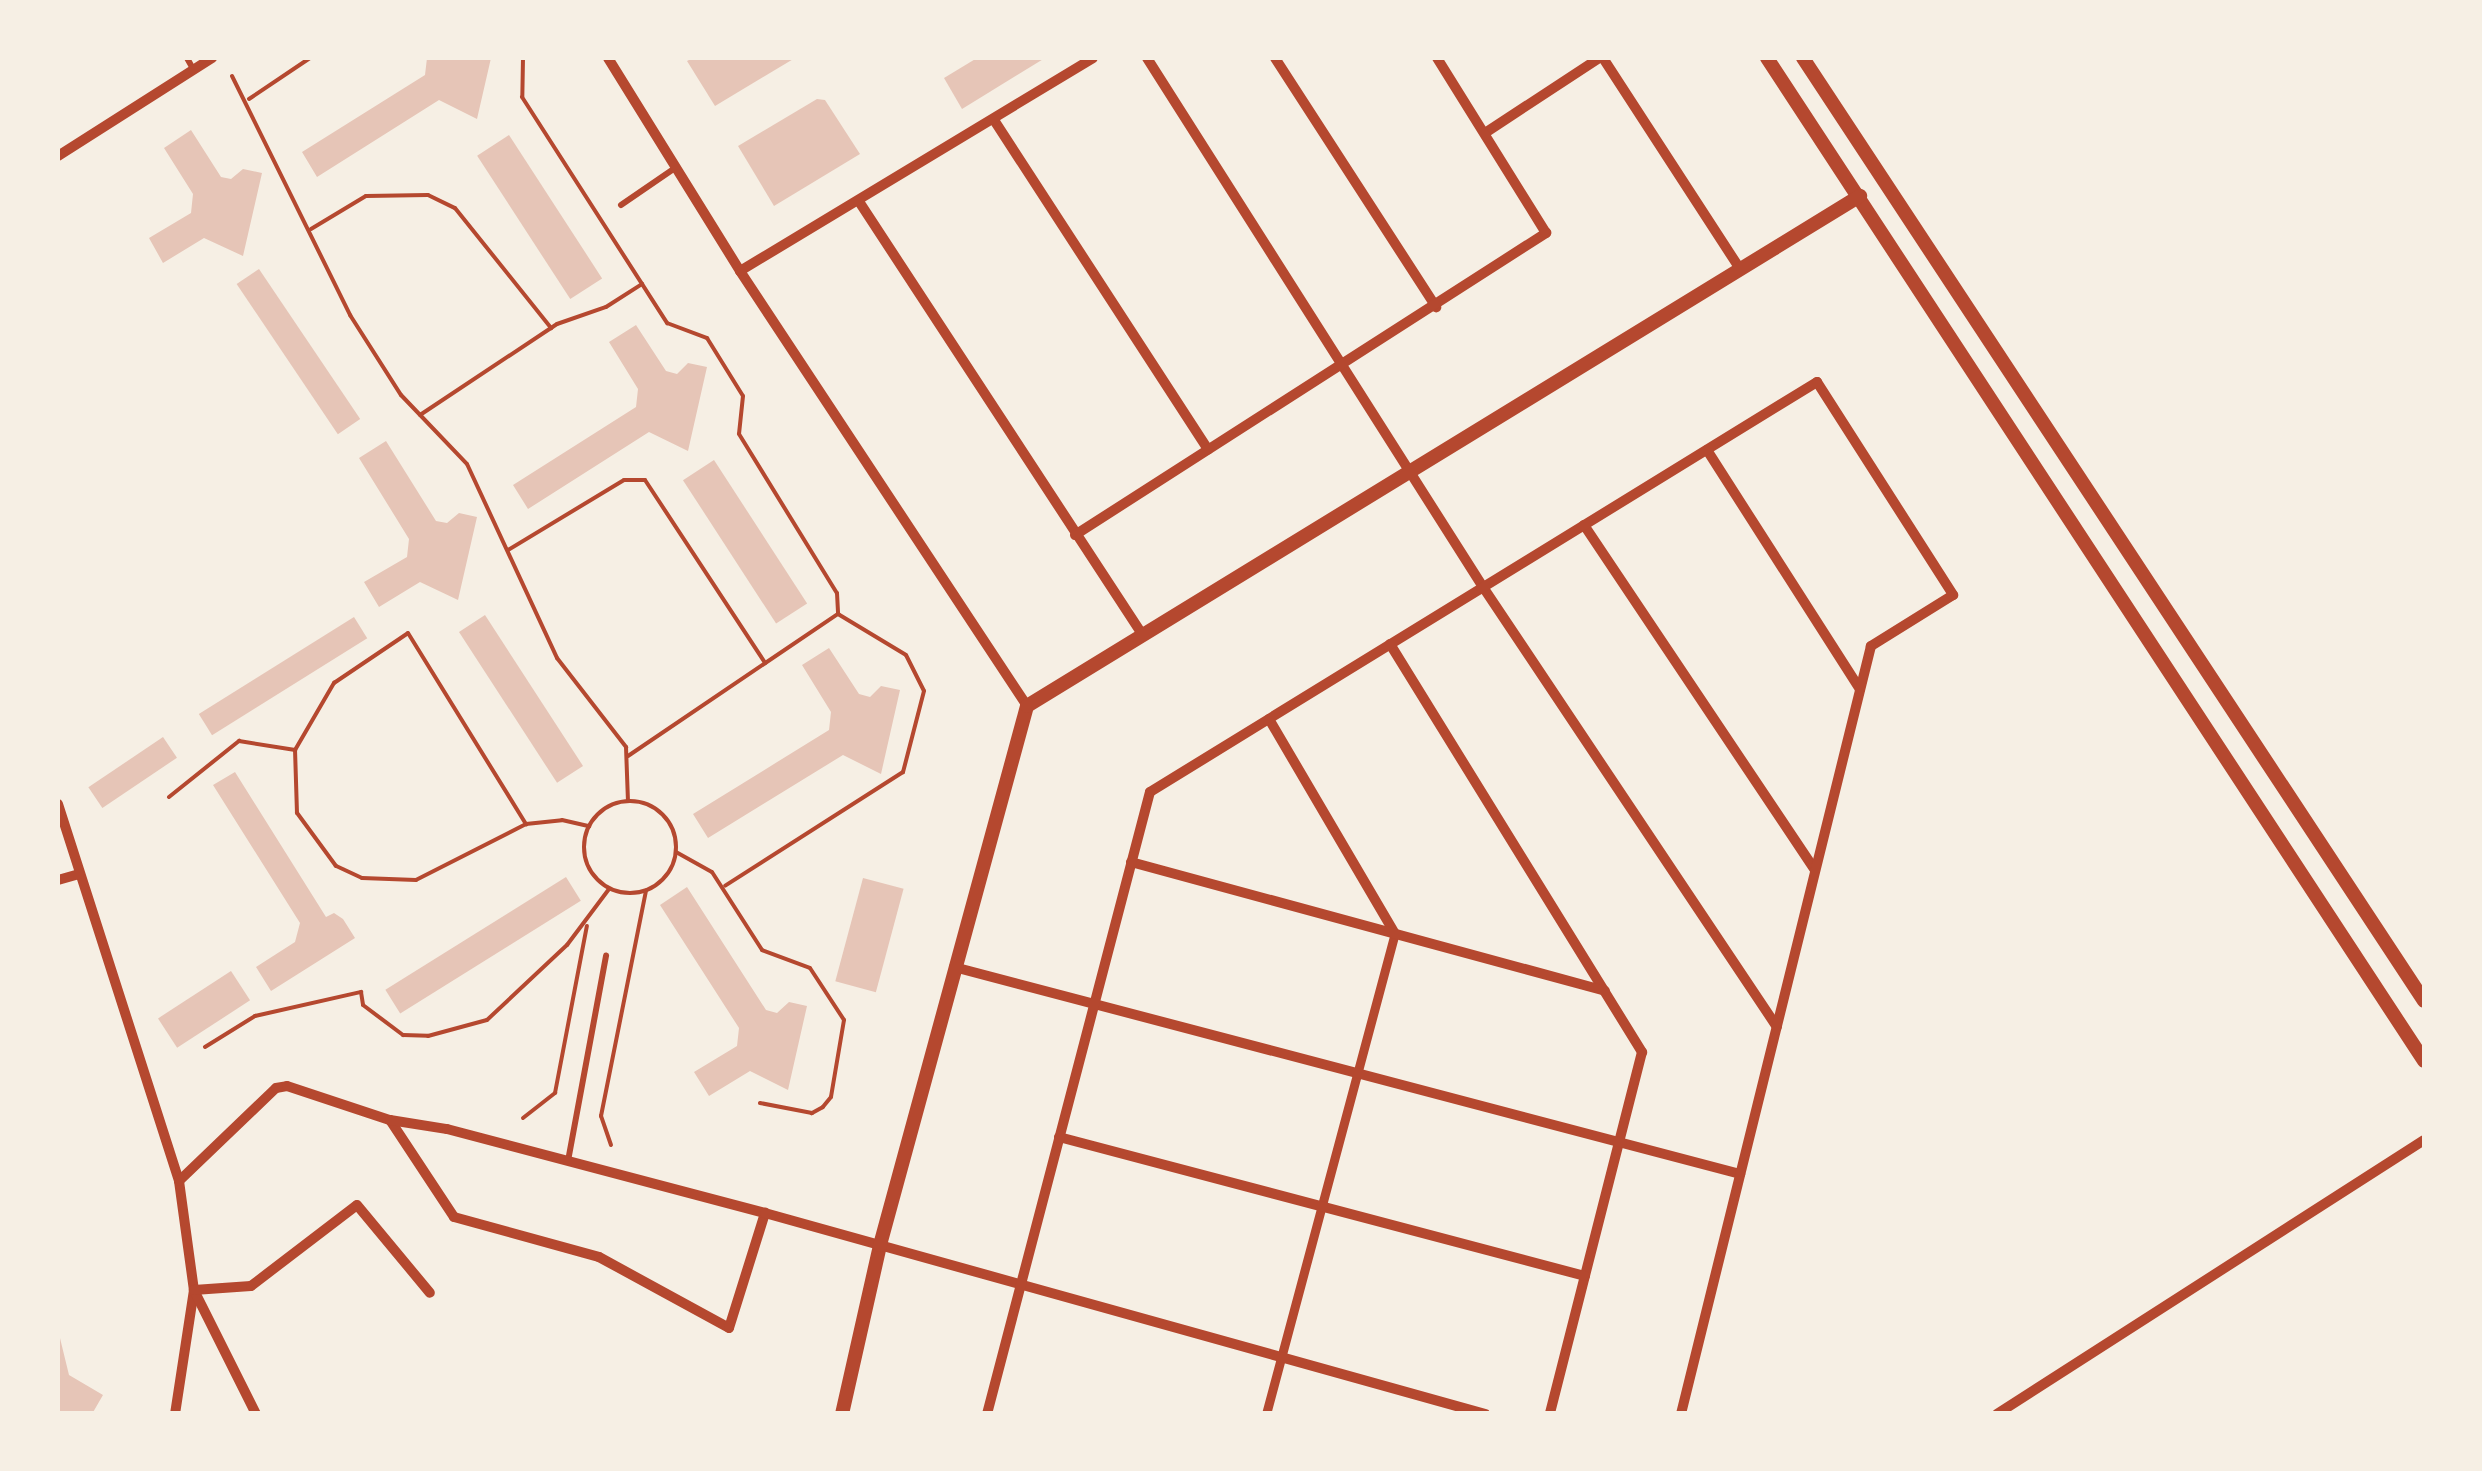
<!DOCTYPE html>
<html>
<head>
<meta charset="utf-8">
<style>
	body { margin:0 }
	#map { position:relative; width:2482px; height:1471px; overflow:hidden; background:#f6efe4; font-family:Roboto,sans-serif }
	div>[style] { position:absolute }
	.building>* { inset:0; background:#e6c5b7; transform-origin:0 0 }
	.path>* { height:4px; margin:-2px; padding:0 2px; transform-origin:2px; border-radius:2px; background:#b5482f }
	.path>.ring { margin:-2px; padding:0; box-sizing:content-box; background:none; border:4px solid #b5482f; border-radius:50% }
	.service>* { height:6px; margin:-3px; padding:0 3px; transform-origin:3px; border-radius:3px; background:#b5482f }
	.pedestrian>* { height:9px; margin:-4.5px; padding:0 4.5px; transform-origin:4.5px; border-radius:4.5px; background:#b5482f }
	.minor>* { height:10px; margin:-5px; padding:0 5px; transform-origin:5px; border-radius:5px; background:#b5482f }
	.tertiary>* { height:14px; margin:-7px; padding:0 7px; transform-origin:7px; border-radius:7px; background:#b5482f }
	span { translate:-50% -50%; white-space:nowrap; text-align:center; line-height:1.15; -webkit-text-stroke:8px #f6efe4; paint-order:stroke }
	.frame { position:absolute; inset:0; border:60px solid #f6efe4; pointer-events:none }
</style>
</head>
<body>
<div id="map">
	<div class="building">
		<i style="clip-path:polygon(427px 58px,491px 58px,477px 119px,439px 100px,317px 177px,302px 152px,425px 75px)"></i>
		<i style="clip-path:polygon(693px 58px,795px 58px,715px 106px,687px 61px)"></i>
		<i style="clip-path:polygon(977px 58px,1045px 58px,962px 109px,944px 78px)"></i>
		<i style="clip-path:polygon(817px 99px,825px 100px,860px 154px,774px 206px,738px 146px)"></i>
		<i style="clip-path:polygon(191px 130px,221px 177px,231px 179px,243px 169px,262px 173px,243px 256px,204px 238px,163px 263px,149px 238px,191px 213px,193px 194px,164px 148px)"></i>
		<i style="left:509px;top:135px;width:171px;height:38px;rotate:57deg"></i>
		<i style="left:259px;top:269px;width:181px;height:27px;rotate:56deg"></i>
		<i style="clip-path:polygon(636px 325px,666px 371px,677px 374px,688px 363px,707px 367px,688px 451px,649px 432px,528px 509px,513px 485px,636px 407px,638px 389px,609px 342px)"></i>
		<i style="clip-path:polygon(386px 441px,436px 521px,447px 523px,459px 513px,477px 517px,458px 600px,420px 582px,379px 607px,364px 582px,407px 557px,409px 539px,359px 458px)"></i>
		<i style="left:714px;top:460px;width:171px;height:37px;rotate:57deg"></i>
		<i style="left:485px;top:615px;width:180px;height:31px;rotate:57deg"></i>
		<i style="left:354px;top:617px;width:25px;height:183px;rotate:58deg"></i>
		<i style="clip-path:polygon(829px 648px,859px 694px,870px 697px,881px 686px,900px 690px,881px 774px,843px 755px,708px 838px,693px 814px,829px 730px,831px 712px,802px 665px)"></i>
		<i style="left:163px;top:737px;width:25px;height:90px;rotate:56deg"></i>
		<i style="clip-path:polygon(235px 772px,326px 917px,334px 913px,343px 919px,355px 938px,271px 991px,256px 967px,295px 942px,300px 923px,213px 785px)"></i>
		<i style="left:566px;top:877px;width:28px;height:213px;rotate:58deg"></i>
		<i style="left:863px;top:878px;width:42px;height:107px;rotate:15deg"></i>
		<i style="clip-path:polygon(687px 887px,766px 1010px,777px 1013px,789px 1002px,807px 1006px,788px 1090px,750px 1071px,709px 1096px,694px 1072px,737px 1046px,739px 1028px,660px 905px)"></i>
		<i style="left:231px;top:971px;width:35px;height:87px;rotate:57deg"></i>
		<i style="clip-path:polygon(59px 1334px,69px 1375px,103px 1395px,92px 1414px,58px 1414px)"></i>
	</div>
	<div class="path">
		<i style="left:523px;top:58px;width:39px;rotate:91deg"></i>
		<i style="left:522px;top:97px;width:269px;rotate:57.3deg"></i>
		<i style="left:667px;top:323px;width:43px;rotate:20.6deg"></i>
		<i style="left:707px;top:338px;width:68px;rotate:58.2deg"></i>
		<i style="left:743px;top:396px;width:38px;rotate:96deg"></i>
		<i style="left:739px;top:434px;width:187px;rotate:58.4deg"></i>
		<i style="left:837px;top:593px;width:21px;rotate:87deg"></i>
		<i style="left:232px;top:76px;width:267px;rotate:63.7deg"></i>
		<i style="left:350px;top:315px;width:95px;rotate:57.5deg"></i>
		<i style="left:401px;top:395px;width:95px;rotate:46.3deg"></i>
		<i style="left:467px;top:464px;width:214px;rotate:65.1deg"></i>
		<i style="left:557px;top:658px;width:113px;rotate:52.2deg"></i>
		<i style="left:626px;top:747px;width:54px;rotate:87.9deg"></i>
		<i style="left:249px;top:99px;width:73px;rotate:-33.9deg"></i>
		<i style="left:311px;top:229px;width:64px;rotate:-31deg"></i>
		<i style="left:366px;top:196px;width:62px;rotate:-0.9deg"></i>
		<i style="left:428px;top:195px;width:30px;rotate:26deg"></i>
		<i style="left:455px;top:208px;width:154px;rotate:51.3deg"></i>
		<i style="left:420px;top:415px;width:164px;rotate:-33.6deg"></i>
		<i style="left:557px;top:324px;width:52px;rotate:-19.1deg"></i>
		<i style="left:606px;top:307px;width:43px;rotate:-32.6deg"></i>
		<i style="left:508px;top:550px;width:135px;rotate:-31.1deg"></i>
		<i style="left:624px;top:480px;width:21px"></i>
		<i style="left:645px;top:480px;width:219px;rotate:56.7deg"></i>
		<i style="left:628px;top:756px;width:254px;rotate:-34.1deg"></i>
		<i style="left:838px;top:614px;width:79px;rotate:31.1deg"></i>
		<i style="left:906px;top:655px;width:40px;rotate:63.4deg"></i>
		<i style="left:924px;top:691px;width:84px;rotate:104.5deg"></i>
		<i style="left:903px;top:772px;width:211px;rotate:147.4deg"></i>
		<i style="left:169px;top:797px;width:90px;rotate:-38.7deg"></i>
		<i style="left:239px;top:741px;width:57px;rotate:9.1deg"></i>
		<i class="ring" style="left:584px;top:801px;width:88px;height:88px"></i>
		<i style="left:526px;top:824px;width:123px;rotate:153deg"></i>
		<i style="left:416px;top:880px;width:54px;rotate:-177.9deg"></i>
		<i style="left:362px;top:878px;width:29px;rotate:-155deg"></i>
		<i style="left:336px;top:866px;width:66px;rotate:-126.3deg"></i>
		<i style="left:297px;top:813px;width:63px;rotate:-91.8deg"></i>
		<i style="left:295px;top:750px;width:78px;rotate:-59.8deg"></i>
		<i style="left:334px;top:683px;width:89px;rotate:-34deg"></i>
		<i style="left:408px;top:633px;width:225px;rotate:58.3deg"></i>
		<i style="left:526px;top:824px;width:36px;rotate:-6deg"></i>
		<i style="left:562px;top:820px;width:28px;rotate:13deg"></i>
		<i style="left:676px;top:852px;width:41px;rotate:29.1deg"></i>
		<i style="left:712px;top:872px;width:93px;rotate:57.3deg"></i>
		<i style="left:762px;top:950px;width:51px;rotate:20.6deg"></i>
		<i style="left:810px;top:968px;width:62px;rotate:56.8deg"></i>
		<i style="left:844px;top:1020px;width:78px;rotate:99.6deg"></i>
		<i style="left:831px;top:1097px;width:13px;rotate:129deg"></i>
		<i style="left:823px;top:1107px;width:13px;rotate:151deg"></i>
		<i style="left:812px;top:1113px;width:53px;rotate:-169.1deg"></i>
		<i style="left:205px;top:1047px;width:59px;rotate:-31.8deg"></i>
		<i style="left:255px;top:1016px;width:109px;rotate:-12.8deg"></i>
		<i style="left:361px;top:992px;width:13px;rotate:81deg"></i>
		<i style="left:363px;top:1005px;width:50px;rotate:36.9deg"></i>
		<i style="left:403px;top:1035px;width:25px;rotate:2deg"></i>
		<i style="left:428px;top:1036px;width:61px;rotate:-15.2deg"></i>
		<i style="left:487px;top:1020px;width:110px;rotate:-43.2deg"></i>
		<i style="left:567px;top:945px;width:70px;rotate:-53.1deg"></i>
		<i style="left:523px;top:1118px;width:41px;rotate:-38deg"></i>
		<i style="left:555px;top:1093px;width:170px;rotate:-79.2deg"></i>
		<i style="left:611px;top:1145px;width:31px;rotate:-109deg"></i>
		<i style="left:601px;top:1116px;width:230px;rotate:-78.7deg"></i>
	</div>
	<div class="service">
		<i style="left:187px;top:58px;width:13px;rotate:61deg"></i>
		<i style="left:621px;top:205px;width:65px;rotate:-34.4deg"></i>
		<i style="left:568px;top:1161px;width:209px;rotate:-79.5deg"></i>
	</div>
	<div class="pedestrian">
		<i style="left:1266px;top:1414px;width:497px;rotate:-75deg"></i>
	</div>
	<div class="minor">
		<i style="left:608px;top:58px;width:251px;rotate:58.2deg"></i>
		<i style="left:740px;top:271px;width:521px;rotate:56.58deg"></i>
		<i style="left:1147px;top:58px;width:627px;rotate:57.58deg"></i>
		<i style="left:1483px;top:587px;width:529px;rotate:56.25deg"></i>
		<i style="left:1275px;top:58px;width:297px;rotate:57.1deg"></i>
		<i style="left:1603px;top:58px;width:252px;rotate:57deg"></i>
		<i style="left:994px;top:120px;width:393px;rotate:57deg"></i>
		<i style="left:1485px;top:133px;width:136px;rotate:-33.3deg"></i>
		<i style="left:58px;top:156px;width:183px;rotate:-32.5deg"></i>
		<i style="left:860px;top:203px;width:515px;rotate:56.8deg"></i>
		<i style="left:740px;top:271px;width:412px;rotate:-31.1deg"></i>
		<i style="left:1707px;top:450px;width:284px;rotate:57.4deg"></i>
		<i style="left:1584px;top:525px;width:415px;rotate:56.2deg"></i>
		<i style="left:1075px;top:535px;width:560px;rotate:-32.67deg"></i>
		<i style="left:1546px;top:233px;width:206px;rotate:-121.9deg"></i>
		<i style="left:1390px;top:644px;width:480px;rotate:58.3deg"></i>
		<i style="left:1642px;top:1052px;width:374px;rotate:104.3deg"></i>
		<i style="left:1269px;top:719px;width:249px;rotate:59.6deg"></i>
		<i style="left:58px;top:804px;width:396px;rotate:72.2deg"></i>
		<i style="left:179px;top:1181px;width:110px;rotate:82.2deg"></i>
		<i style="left:194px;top:1290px;width:125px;rotate:98.7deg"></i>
		<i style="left:1131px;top:862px;width:491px;rotate:15.2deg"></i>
		<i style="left:58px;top:880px;width:22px;rotate:-16deg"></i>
		<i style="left:954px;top:967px;width:813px;rotate:14.75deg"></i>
		<i style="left:390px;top:1120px;width:116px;rotate:56.6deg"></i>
		<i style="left:454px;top:1217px;width:150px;rotate:15.4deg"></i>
		<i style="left:599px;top:1257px;width:148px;rotate:28.6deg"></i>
		<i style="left:729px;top:1328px;width:121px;rotate:-72.6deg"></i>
		<i style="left:1059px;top:1137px;width:544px;rotate:14.8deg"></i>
		<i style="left:179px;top:1181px;width:134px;rotate:-43.8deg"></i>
		<i style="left:276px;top:1088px;width:11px;rotate:-10deg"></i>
		<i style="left:287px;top:1086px;width:108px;rotate:18.3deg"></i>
		<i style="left:390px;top:1120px;width:58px;rotate:9deg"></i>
		<i style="left:447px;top:1129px;width:329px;rotate:14.8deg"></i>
		<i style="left:765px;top:1213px;width:748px;rotate:15.6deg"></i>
		<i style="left:256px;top:1414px;width:139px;rotate:-116.6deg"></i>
		<i style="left:194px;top:1290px;width:57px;rotate:-4deg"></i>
		<i style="left:251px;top:1286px;width:133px;rotate:-37.4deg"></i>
		<i style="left:357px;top:1205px;width:114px;rotate:50.3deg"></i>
		<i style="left:987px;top:1414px;width:643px;rotate:-75.32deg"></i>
		<i style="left:1150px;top:792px;width:783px;rotate:-31.58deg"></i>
		<i style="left:1817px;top:382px;width:253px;rotate:57.4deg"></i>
		<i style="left:1953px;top:595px;width:97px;rotate:148.1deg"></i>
		<i style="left:1871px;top:646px;width:791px;rotate:103.9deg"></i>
		<i style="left:1997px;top:1414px;width:507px;rotate:-32.69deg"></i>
	</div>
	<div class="tertiary">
		<i style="left:1767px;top:58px;width:1199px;rotate:56.77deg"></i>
		<i style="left:1803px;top:58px;width:1129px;rotate:56.63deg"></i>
		<i style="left:842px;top:1414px;width:173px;rotate:-77.3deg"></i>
		<i style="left:880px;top:1245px;width:559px;rotate:-74.74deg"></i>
		<i style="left:1027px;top:706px;width:977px;rotate:-31.48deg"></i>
	</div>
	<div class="frame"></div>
</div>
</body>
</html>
